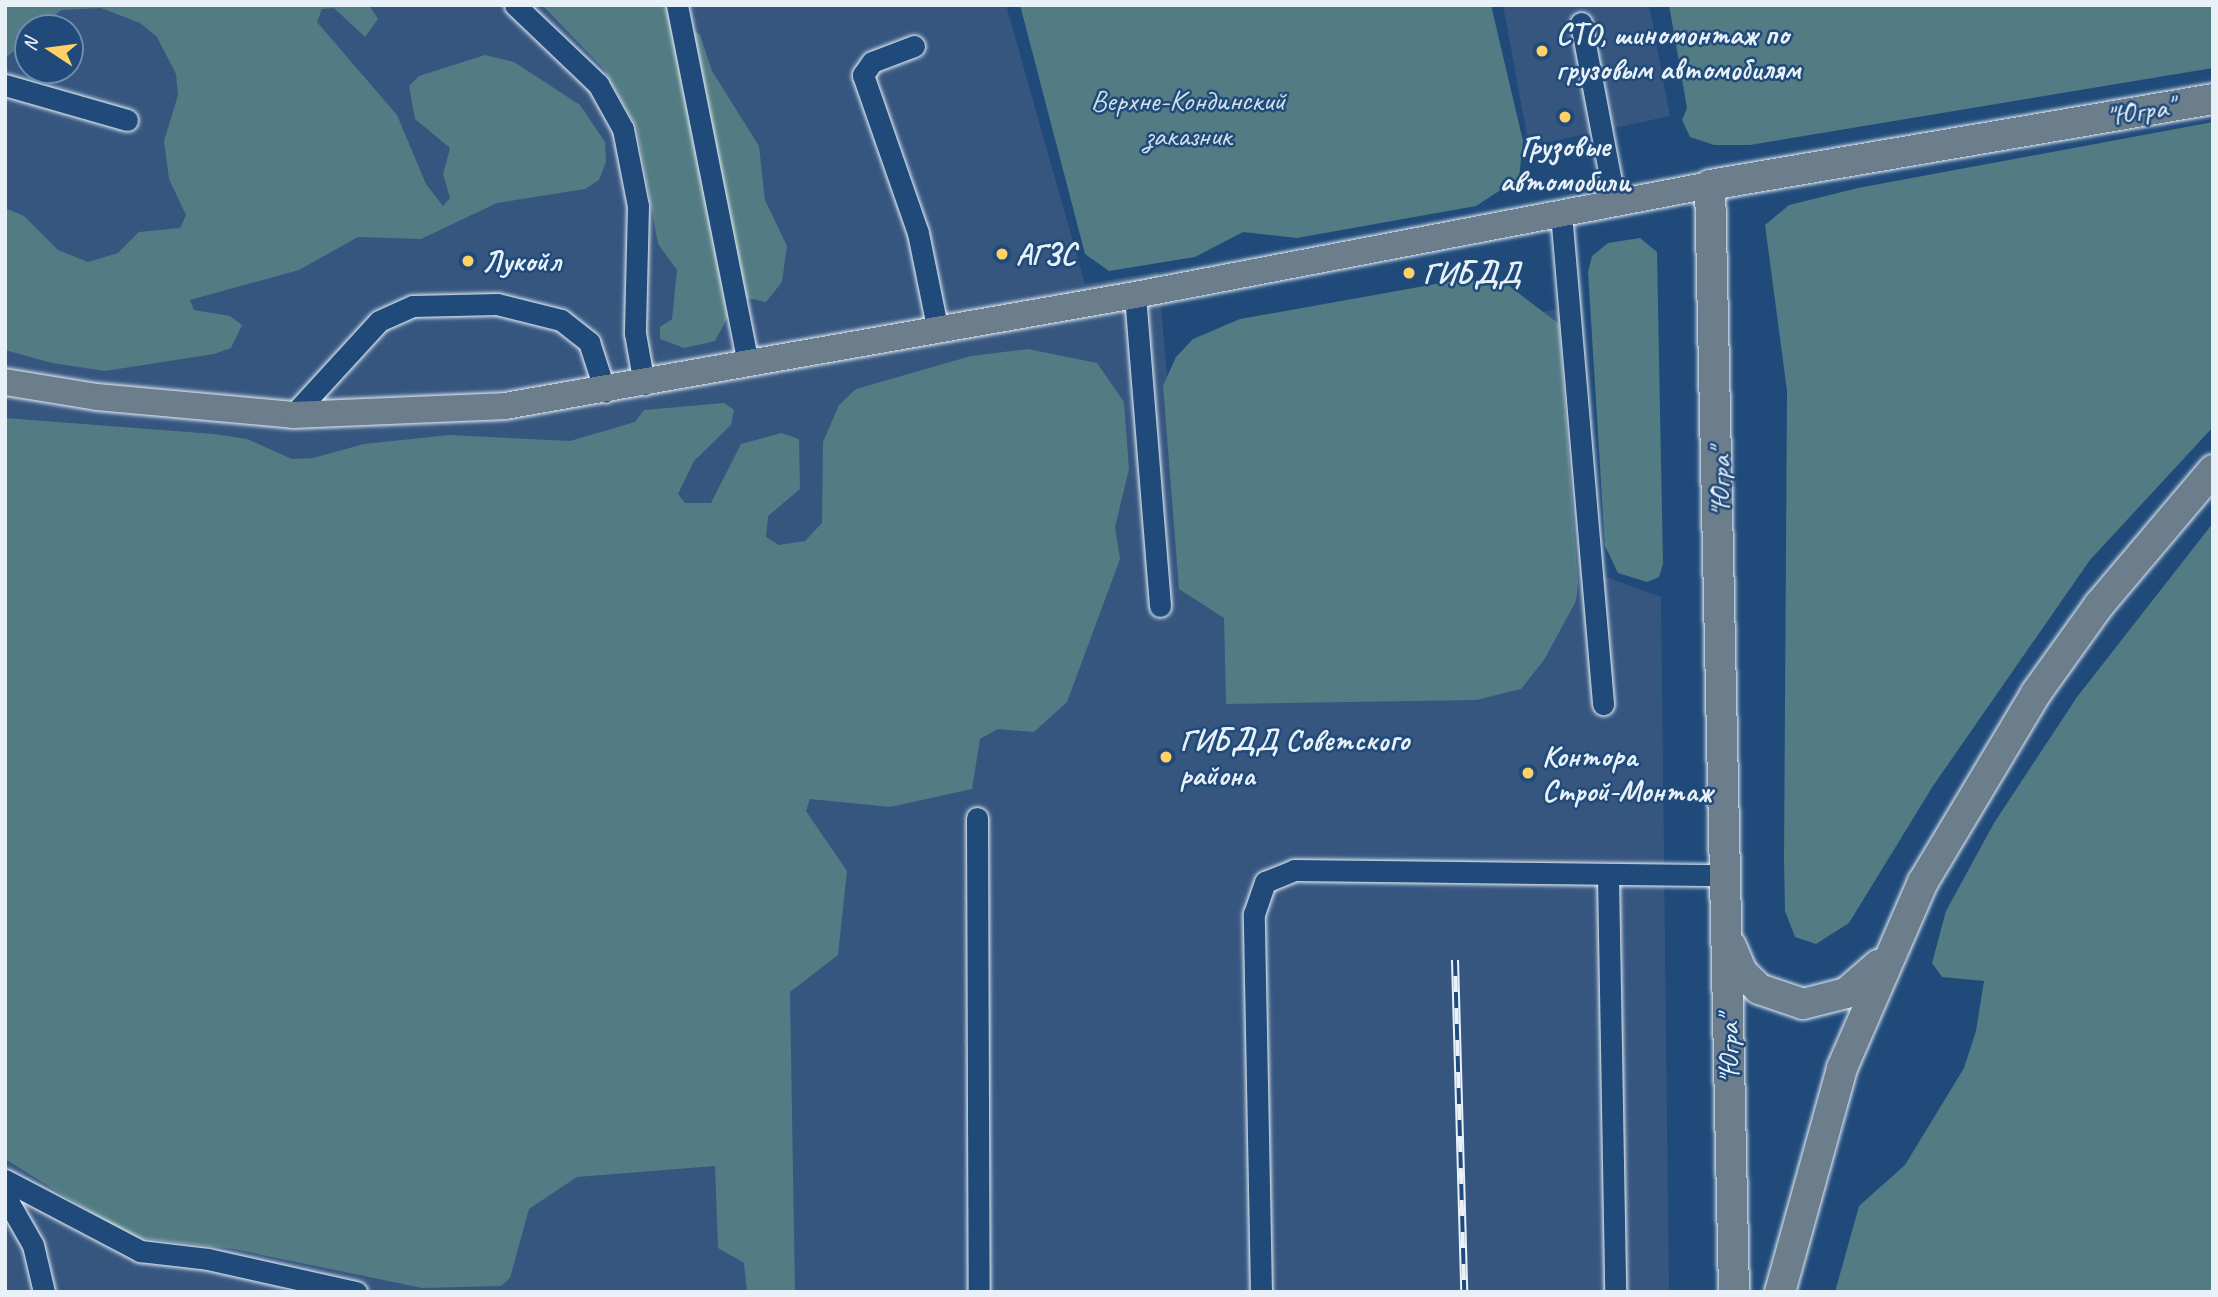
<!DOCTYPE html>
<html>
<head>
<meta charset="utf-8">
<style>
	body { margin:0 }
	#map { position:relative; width:2218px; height:1297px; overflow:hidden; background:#1f4a7a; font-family:Caveat,sans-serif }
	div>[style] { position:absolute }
	.built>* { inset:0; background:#365680 }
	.green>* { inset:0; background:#527b83 }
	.roads { filter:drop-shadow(0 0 2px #e8f1f8) drop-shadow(0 0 2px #e8f1f8) }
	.minor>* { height:21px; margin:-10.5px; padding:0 10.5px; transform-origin:10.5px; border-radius:10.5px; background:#1f4a7a }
	.major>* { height:26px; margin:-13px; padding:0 13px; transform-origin:13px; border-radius:13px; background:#6c7d8c }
	.highway>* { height:30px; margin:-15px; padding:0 15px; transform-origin:15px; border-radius:15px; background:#6c7d8c }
	.rail>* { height:8px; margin-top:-4px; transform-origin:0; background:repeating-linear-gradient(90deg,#1f4a7a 0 16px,#e8f1f8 0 32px); box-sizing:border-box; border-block:2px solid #e8f1f8 }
	.dots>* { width:19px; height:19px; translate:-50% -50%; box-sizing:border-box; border:4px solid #1f4a7a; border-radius:50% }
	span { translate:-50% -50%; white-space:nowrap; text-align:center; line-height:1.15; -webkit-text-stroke:5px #1f4a7a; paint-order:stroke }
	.poi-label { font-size:30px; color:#e8f1f8; font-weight:700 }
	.left { translate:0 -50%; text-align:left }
	.park-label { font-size:30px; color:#d2dfe6 }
	.street-label { font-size:30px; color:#e8f1f8 }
	.frame { position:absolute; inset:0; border:7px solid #e8f1f8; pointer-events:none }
	.north { position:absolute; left:14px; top:14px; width:70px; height:70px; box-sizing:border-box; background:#1f4a7a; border:2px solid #6f8dac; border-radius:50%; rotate:283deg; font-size:19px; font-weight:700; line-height:28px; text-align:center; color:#e8f1f8 }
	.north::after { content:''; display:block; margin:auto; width:24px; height:32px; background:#ffd166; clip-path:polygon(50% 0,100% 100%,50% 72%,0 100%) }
</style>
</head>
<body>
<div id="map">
	<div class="built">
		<i style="clip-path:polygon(evenodd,5px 5px,1006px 5px,1085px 284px,1158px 272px,1167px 376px,1559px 309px,1593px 572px,1661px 597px,1669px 1292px,5px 1292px,5px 5px,28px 28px,70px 28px,70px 70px,28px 70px,28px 28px)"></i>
		<i style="clip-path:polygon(1503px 5px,1649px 5px,1670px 116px,1549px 142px,1528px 141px)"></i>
	</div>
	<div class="green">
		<i style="clip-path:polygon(5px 5px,369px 5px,378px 19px,365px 37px,334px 8px,322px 9px,317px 22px,397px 115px,426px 184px,443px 206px,450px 198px,443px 174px,450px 148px,415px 119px,409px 86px,419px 76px,485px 55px,514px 62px,580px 105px,605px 142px,606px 162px,599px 180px,585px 189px,497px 203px,421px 239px,358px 237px,299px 270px,190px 300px,194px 310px,230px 316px,242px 325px,231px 348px,214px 354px,105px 371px,52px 363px,5px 350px,5px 208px,24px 216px,58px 250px,88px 262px,118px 253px,139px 232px,180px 228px,186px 215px,169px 179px,164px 141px,178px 95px,176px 74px,157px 37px,140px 23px,101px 8px,61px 10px,40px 28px,28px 28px,28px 41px,5px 58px)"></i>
		<i style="clip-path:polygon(542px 5px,669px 5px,728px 317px,715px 341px,684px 348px,660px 339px,660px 327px,672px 319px,677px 270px,658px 244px,637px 128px,603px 68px)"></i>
		<i style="clip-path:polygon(1020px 5px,1491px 5px,1523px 141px,1519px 178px,1476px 206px,1297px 238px,1243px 232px,1195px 257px,1109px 271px,1085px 254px)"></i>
		<i style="clip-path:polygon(1669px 5px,2213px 5px,2213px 68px,1750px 145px,1714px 145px,1690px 137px,1682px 120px,1687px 108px)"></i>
		<i style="clip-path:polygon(690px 27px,700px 35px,712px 71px,759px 146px,765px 200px,787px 246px,782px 282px,766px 302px,747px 298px,740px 289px)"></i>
		<i style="clip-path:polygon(2213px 122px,2213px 427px,2090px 560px,1933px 786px,1849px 923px,1816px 944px,1795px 937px,1785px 911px,1784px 859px,1787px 391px,1765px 225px,1789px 205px,1858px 188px)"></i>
		<i style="clip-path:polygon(1640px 238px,1657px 252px,1663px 564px,1659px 577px,1647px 582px,1618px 573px,1605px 546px,1588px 272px,1592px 256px,1608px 243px)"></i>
		<i style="clip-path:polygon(1469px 278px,1508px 285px,1559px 324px,1578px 583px,1576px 601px,1544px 660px,1521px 689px,1476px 700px,1226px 704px,1224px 618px,1179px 589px,1163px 386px,1176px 357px,1193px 339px,1240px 319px)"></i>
		<i style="clip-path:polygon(1028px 349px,1097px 363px,1124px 402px,1129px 469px,1115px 527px,1120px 559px,1067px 702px,1034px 732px,998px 729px,980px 739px,972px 789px,890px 807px,810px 799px,806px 811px,847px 871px,838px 955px,790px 992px,795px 1292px,747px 1292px,744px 1263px,718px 1248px,715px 1166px,577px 1177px,529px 1209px,510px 1278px,501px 1286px,422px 1288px,234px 1249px,131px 1237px,5px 1159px,5px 418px,214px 434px,247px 439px,292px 459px,313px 458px,364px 444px,449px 435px,570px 441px,635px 422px,644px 410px,724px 403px,734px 410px,731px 425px,694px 461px,678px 494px,685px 503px,711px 503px,741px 444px,781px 433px,799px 439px,800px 489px,768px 516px,766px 537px,779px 545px,805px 541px,822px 523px,823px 442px,839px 405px,856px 389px,971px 356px)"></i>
		<i style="clip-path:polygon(2213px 523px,2213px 1292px,1835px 1292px,1859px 1206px,1905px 1165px,1964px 1068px,1976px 1031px,1984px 981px,1942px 977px,1932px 963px,1946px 911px,1994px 823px,2077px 697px)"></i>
	</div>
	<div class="roads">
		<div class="minor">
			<i style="left:515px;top:5px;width:115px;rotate:43.6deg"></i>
			<i style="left:598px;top:84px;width:51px;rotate:60.9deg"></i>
			<i style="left:623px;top:129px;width:78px;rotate:79deg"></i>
			<i style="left:638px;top:206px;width:127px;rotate:91.4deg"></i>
			<i style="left:635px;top:333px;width:52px;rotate:80deg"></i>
			<i style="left:677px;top:5px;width:366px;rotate:78.8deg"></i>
			<i style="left:1581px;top:23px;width:183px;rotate:79.3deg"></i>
			<i style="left:914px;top:46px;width:45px;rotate:159.1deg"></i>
			<i style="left:872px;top:62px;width:16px;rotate:125deg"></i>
			<i style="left:863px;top:75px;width:167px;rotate:70.8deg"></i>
			<i style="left:918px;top:233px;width:100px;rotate:78.5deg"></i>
			<i style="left:5px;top:85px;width:127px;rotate:16deg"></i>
			<i style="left:1561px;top:213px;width:493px;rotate:85.1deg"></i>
			<i style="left:1135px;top:295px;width:312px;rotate:85.4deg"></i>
			<i style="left:293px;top:415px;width:127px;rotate:-47.5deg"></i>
			<i style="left:379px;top:321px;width:37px;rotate:-24deg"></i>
			<i style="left:413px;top:306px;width:84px;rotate:-1.4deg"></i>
			<i style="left:497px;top:304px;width:66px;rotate:14deg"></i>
			<i style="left:561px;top:320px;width:36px;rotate:38deg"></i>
			<i style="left:589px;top:342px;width:52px;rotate:71.9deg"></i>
			<i style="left:977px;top:818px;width:474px;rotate:89.8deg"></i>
			<i style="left:1608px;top:876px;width:416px;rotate:89deg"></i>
			<i style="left:5px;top:1180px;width:153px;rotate:27.7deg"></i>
			<i style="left:140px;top:1251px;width:68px;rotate:6.7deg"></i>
			<i style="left:208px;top:1259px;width:152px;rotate:12.6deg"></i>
			<i style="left:5px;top:1196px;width:56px;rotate:60.3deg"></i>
			<i style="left:33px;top:1245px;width:48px;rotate:76.8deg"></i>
			<i style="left:1261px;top:1292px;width:378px;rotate:-91.1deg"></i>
			<i style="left:1254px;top:914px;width:34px;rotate:-71deg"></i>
			<i style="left:1265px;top:882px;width:31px;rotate:-22deg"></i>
			<i style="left:1294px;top:870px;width:431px;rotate:0.7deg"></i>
		</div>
		<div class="major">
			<i style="left:5px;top:382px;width:93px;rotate:9.3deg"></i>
			<i style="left:97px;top:397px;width:197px;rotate:5.2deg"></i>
			<i style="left:293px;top:415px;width:212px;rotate:-2.4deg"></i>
			<i style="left:505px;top:406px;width:640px;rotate:-9.99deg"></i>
			<i style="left:1135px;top:295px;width:585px;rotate:-10.83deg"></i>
		</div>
		<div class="highway">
			<i style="left:1731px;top:946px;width:28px;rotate:67deg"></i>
			<i style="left:1742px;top:972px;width:24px;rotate:45deg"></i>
			<i style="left:1759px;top:989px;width:46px;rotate:18.8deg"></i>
			<i style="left:1803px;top:1004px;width:44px;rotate:-14.3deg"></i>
			<i style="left:1846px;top:993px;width:43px;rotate:-41.2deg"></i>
			<i style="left:1734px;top:1292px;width:1107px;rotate:-91.24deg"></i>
			<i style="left:1710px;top:185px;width:510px;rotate:-9.7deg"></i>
			<i style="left:1780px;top:1292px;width:232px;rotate:-74.5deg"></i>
			<i style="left:1842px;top:1068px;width:203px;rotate:-66.5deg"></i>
			<i style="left:1923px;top:882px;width:220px;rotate:-59.1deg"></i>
			<i style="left:2036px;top:693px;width:108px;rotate:-54.4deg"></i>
			<i style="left:2099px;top:605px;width:177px;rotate:-49.8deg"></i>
		</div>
	</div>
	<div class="rail">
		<i style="left:1455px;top:960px;width:332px;rotate:88.4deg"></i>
	</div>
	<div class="dots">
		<i style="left:1542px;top:51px;background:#ffd166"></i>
		<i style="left:1565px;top:117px;background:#ffd166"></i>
		<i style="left:1002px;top:254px;background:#ffd166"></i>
		<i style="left:468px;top:261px;background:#ffd166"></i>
		<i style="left:1409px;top:273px;background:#ffd166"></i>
		<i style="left:1166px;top:757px;background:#ffd166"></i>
		<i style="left:1528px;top:773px;background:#ffd166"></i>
	</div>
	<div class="poi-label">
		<span class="left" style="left:1556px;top:51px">СТО, шиномонтаж по<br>грузовым автомобилям</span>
		<span style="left:1565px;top:163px">Грузовые<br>автомобили</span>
		<span class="left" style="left:1016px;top:254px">АГЗС</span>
		<span class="left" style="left:482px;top:261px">Лукойл</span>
		<span class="left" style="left:1423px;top:273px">ГИБДД</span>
		<span class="left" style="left:1180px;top:757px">ГИБДД Советского<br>района</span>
		<span class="left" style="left:1542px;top:773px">Контора<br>Строй-Монтаж</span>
	</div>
	<div class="park-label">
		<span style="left:1188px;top:117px">Верхне-Кондинский<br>заказник</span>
	</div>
	<div class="street-label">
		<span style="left:2140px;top:111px;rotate:-10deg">"Югра"</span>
		<span style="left:1720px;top:483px;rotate:-91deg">"Югра"</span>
		<span style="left:1729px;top:1050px;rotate:-91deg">"Югра"</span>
	</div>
	<div class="frame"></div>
	<div class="north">N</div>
</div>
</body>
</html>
